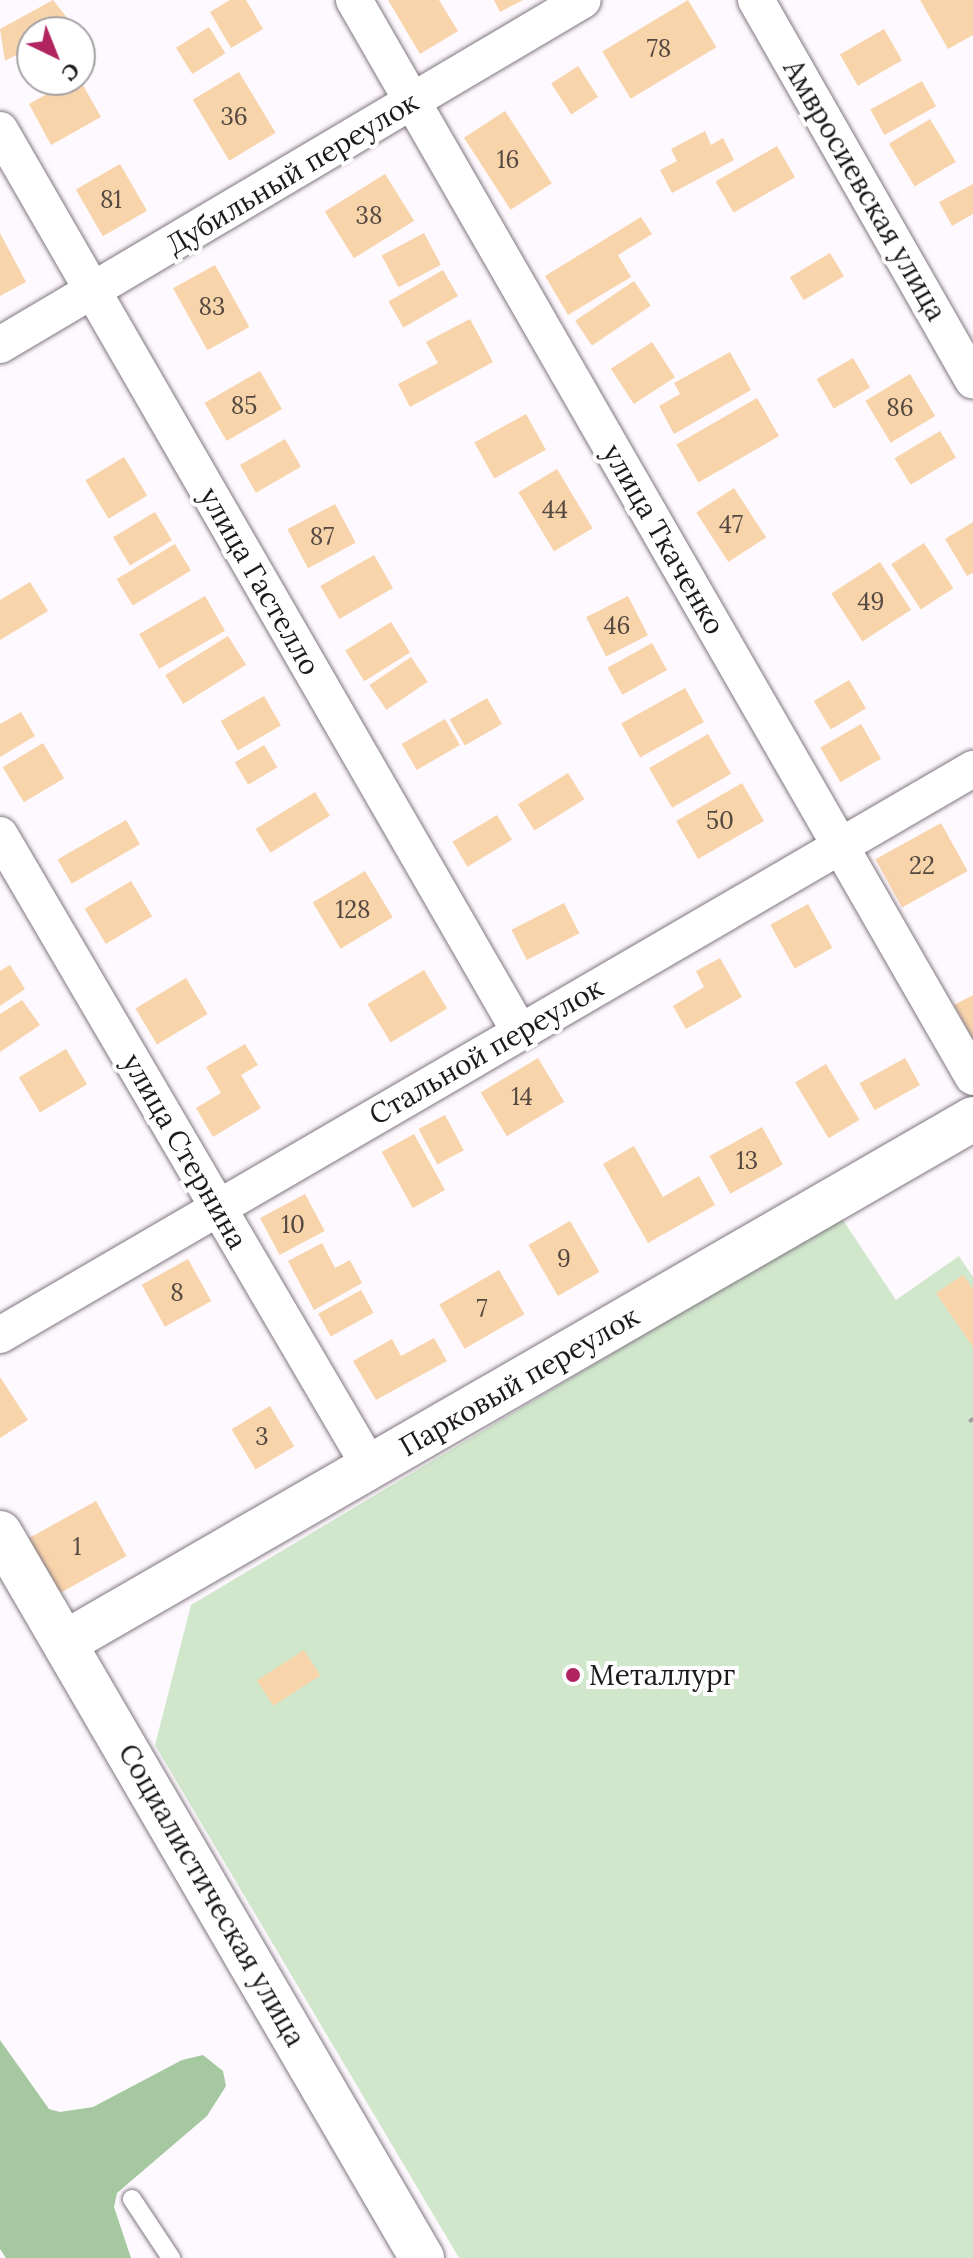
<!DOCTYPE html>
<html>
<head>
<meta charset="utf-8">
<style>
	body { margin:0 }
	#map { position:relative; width:973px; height:2258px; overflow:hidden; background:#fef9fe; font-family:Lora,serif }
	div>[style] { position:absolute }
	.green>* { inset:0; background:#d0e7cc }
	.forest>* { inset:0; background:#a5c8a0 }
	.building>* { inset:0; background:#f8d4ab; transform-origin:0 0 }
	.path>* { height:5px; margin-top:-2.5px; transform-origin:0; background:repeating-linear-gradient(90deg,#a29ea2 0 4px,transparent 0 8px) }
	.roads { filter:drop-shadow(0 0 2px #807781) drop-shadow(0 0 2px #807781) }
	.lane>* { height:18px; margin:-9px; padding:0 9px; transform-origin:9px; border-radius:9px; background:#fff }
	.street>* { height:36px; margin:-18px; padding:0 18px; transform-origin:18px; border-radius:18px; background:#fff }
	.secondary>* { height:44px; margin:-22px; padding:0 22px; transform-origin:22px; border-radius:22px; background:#fff }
	.dots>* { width:22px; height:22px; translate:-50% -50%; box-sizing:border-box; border:4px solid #fff; border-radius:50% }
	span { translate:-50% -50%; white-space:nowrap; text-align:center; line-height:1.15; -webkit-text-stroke:8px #fff; paint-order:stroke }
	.number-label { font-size:24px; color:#544840 }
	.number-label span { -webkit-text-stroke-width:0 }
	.street-label { font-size:28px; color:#1d191d }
	.poi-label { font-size:28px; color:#1d191d }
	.left { translate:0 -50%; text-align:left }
	.north { position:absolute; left:16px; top:16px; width:80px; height:80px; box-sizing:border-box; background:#fff; border:2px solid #a5a3a5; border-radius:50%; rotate:137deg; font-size:22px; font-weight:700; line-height:32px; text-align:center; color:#1d191d }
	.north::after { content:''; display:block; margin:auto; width:28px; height:36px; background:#b02460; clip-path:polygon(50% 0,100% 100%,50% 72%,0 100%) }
</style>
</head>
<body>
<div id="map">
	<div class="green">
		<i style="clip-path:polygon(841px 1217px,896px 1300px,959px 1256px,973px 1277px,973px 2258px,459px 2258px,155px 1745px,191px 1605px)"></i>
	</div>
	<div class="forest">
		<i style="clip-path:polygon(0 2040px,49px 2109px,60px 2112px,93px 2107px,182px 2060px,203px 2055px,223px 2071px,226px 2086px,207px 2116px,117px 2193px,114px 2207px,131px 2258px,6px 2258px,0 2249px)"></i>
	</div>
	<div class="building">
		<i style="clip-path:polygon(53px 0,72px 24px,32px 32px,32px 46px,5px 61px,0 29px)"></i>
		<i style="clip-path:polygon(230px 0,246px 0,263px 29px,231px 48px,210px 12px)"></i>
		<i style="clip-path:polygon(388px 0,439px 0,458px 31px,420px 54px)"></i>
		<i style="clip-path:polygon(494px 0,523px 0,500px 12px)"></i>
		<i style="left:688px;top:0;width:55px;height:100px;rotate:59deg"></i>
		<i style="clip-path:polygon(920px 0,973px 0,973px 35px,948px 49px)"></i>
		<i style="left:209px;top:27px;width:31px;height:39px;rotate:58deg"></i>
		<i style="left:884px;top:29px;width:36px;height:51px;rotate:60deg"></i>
		<i style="left:578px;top:66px;width:37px;height:32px;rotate:57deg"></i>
		<i style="left:239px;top:72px;width:71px;height:54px;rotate:59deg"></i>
		<i style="clip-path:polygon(72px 80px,80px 80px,101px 117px,51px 145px,29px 104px)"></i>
		<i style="left:922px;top:81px;width:29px;height:59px;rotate:61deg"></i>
		<i style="left:505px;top:111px;width:86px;height:49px;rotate:57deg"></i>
		<i style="left:930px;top:119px;width:50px;height:48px;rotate:59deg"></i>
		<i style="clip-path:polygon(705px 131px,711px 145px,723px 138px,734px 160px,672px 193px,660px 170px,677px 161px,671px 149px)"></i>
		<i style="left:777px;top:146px;width:36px;height:71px;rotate:60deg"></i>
		<i style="left:120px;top:164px;width:54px;height:51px;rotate:60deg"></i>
		<i style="left:385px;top:174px;width:55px;height:71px;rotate:58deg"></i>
		<i style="clip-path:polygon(973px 184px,973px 214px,952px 226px,939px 202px)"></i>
		<i style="clip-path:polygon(641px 217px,652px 234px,618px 255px,631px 277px,568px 315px,545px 276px)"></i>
		<i style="clip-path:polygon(0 233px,26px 282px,0 296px)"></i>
		<i style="left:424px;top:233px;width:36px;height:48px;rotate:62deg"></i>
		<i style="left:830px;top:253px;width:27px;height:47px;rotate:59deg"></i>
		<i style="left:215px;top:265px;width:71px;height:48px;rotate:61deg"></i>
		<i style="left:443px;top:270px;width:30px;height:63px;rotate:60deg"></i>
		<i style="left:634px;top:281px;width:30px;height:71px;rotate:56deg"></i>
		<i style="clip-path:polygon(470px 319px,493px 362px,410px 407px,398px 384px,438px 363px,426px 342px)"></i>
		<i style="left:652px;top:342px;width:42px;height:49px;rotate:57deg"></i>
		<i style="clip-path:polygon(730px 352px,751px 390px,674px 434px,659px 406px,680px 394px,674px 383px)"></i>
		<i style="left:853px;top:358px;width:34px;height:42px;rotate:60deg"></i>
		<i style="left:260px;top:371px;width:44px;height:64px;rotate:60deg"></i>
		<i style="left:910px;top:374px;width:49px;height:52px;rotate:59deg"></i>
		<i style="left:757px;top:398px;width:44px;height:93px;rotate:60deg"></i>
		<i style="left:526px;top:414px;width:41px;height:59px;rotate:61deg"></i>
		<i style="left:940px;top:431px;width:31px;height:53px;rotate:59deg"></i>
		<i style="left:285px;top:439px;width:32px;height:52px;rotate:60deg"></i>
		<i style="left:124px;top:457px;width:45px;height:45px;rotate:59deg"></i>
		<i style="left:557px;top:469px;width:69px;height:45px;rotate:59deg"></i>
		<i style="left:734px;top:488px;width:59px;height:45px;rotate:57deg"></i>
		<i style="left:335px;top:504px;width:44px;height:54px;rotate:62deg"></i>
		<i style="left:155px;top:512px;width:33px;height:49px;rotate:59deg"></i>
		<i style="clip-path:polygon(973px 522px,973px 573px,967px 576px,945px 539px)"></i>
		<i style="left:924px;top:543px;width:54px;height:39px;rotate:57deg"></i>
		<i style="left:175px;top:544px;width:31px;height:68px;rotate:59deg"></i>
		<i style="left:374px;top:555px;width:38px;height:62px;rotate:60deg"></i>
		<i style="left:880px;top:562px;width:57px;height:58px;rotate:57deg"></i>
		<i style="clip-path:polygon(30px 582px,48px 611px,0 640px,0 600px)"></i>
		<i style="left:205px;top:596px;width:40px;height:76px;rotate:60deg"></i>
		<i style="left:628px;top:596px;width:44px;height:47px;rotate:63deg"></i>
		<i style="left:391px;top:622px;width:36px;height:54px;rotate:58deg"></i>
		<i style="left:228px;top:636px;width:34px;height:74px;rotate:58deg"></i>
		<i style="left:652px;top:643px;width:31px;height:51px;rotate:61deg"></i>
		<i style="left:411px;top:657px;width:30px;height:50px;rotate:56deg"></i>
		<i style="left:849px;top:680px;width:33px;height:41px;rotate:59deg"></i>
		<i style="left:685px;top:688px;width:39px;height:73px;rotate:61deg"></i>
		<i style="left:264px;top:696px;width:34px;height:50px;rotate:60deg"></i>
		<i style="left:487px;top:698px;width:30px;height:43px;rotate:60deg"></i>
		<i style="clip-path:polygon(21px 712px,35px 736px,0 757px,0 724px)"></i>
		<i style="left:445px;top:719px;width:30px;height:50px;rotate:60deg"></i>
		<i style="left:861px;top:724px;width:40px;height:47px;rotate:60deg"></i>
		<i style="left:708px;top:734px;width:46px;height:68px;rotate:60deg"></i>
		<i style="left:43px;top:743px;width:41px;height:47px;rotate:59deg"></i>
		<i style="left:264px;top:745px;width:26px;height:34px;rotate:59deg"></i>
		<i style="left:568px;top:773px;width:31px;height:59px;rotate:58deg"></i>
		<i style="left:742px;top:783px;width:44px;height:76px;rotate:60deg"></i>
		<i style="left:315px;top:792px;width:28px;height:70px;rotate:58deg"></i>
		<i style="left:497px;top:815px;width:29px;height:52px;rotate:59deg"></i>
		<i style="left:126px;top:820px;width:28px;height:79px;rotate:60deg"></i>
		<i style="left:941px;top:823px;width:55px;height:75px;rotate:61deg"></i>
		<i style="left:365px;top:871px;width:54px;height:61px;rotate:59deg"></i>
		<i style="left:131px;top:881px;width:41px;height:54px;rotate:59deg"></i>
		<i style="left:564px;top:903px;width:34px;height:59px;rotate:63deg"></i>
		<i style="left:808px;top:904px;width:50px;height:43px;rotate:61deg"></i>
		<i style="clip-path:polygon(720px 958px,742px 997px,686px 1029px,673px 1006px,704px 987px,696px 971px)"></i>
		<i style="clip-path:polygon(10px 965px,25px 989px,0 1006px,0 971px)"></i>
		<i style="left:424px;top:970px;width:45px;height:66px;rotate:59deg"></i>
		<i style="left:186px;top:978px;width:42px;height:59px;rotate:59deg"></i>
		<i style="clip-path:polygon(973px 995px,973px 1039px,954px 1005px)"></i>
		<i style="clip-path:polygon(22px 1000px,40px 1025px,0 1052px,0 1014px)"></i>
		<i style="clip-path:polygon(245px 1044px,258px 1065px,241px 1075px,261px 1108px,213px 1137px,196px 1108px,221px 1093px,206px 1067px)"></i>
		<i style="left:66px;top:1049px;width:41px;height:55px;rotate:59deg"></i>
		<i style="left:538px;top:1058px;width:51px;height:67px;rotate:59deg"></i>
		<i style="left:905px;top:1058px;width:31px;height:52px;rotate:61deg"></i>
		<i style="left:826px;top:1064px;width:65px;height:36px;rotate:59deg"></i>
		<i style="left:445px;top:1115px;width:40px;height:30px;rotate:62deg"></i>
		<i style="left:762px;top:1127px;width:43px;height:60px;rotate:61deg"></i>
		<i style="left:414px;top:1134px;width:64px;height:37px;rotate:61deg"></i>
		<i style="clip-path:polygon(634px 1146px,663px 1197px,699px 1176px,715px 1205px,648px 1243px,603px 1164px)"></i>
		<i style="left:305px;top:1194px;width:42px;height:51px;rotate:62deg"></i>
		<i style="left:570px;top:1221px;width:59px;height:48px;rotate:60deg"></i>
		<i style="clip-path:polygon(322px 1243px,335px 1268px,350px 1260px,362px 1283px,314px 1310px,288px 1261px)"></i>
		<i style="left:188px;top:1259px;width:48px;height:53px;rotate:61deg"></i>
		<i style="left:499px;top:1270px;width:51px;height:69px;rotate:60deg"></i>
		<i style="clip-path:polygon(963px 1275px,973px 1289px,973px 1347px,936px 1293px)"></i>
		<i style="left:361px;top:1290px;width:26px;height:49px;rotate:61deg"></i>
		<i style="clip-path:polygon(434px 1338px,447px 1361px,376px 1400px,353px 1361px,392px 1339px,401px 1356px)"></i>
		<i style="clip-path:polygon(0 1377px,28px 1420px,0 1438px)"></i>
		<i style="left:270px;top:1406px;width:47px;height:45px;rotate:59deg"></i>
		<i style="left:96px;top:1501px;width:63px;height:77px;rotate:61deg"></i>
		<i style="left:304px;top:1650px;width:30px;height:56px;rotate:57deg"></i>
	</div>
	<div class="path">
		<i style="left:970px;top:1418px;width:5px;rotate:53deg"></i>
	</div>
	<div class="roads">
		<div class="lane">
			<i style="left:132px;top:2199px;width:71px;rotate:56.5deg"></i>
		</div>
		<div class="street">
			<i style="left:354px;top:0;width:1242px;rotate:60.11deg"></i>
			<i style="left:756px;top:0;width:438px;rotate:60.3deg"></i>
			<i style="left:0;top:130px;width:1041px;rotate:60.04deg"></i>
			<i style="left:0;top:345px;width:677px;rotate:-30.62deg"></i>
			<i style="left:0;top:835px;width:732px;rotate:59.65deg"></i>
			<i style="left:0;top:1335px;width:1126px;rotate:-30.19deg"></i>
		</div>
		<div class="secondary">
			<i style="left:0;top:1533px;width:839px;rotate:59.8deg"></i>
			<i style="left:66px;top:1642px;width:1047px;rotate:-29.97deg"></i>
		</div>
	</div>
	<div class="dots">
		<i style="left:573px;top:1675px;background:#b02460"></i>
	</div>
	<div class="number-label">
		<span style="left:659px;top:49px">78</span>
		<span style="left:234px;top:117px">36</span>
		<span style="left:508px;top:160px">16</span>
		<span style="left:111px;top:200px">81</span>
		<span style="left:369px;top:216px">38</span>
		<span style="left:212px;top:307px">83</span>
		<span style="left:244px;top:406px">85</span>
		<span style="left:900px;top:408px">86</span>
		<span style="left:555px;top:510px">44</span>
		<span style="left:731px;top:525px">47</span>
		<span style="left:322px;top:537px">87</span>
		<span style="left:871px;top:602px">49</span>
		<span style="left:617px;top:626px">46</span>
		<span style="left:720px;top:821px">50</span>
		<span style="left:922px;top:866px">22</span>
		<span style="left:353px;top:910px">128</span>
		<span style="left:522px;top:1097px">14</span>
		<span style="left:747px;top:1161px">13</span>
		<span style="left:293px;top:1225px">10</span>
		<span style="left:564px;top:1259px">9</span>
		<span style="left:177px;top:1293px">8</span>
		<span style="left:482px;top:1309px">7</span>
		<span style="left:262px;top:1437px">3</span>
		<span style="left:77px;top:1547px">1</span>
	</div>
	<div class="street-label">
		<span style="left:292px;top:173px;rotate:-31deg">Дубильный переулок</span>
		<span style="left:865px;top:190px;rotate:60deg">Амвросиевская улица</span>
		<span style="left:664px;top:539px;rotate:60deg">улица Ткаченко</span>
		<span style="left:260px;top:581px;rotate:60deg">улица Гастелло</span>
		<span style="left:486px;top:1051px;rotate:-30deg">Стальной переулок</span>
		<span style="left:185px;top:1151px;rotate:60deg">улица Стернина</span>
		<span style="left:519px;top:1381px;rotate:-30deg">Парковый переулок</span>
		<span style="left:212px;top:1895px;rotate:60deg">Социалистическая улица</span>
	</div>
	<div class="poi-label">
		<span class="left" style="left:589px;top:1675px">Металлург</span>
	</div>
	<div class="north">С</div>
</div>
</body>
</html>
